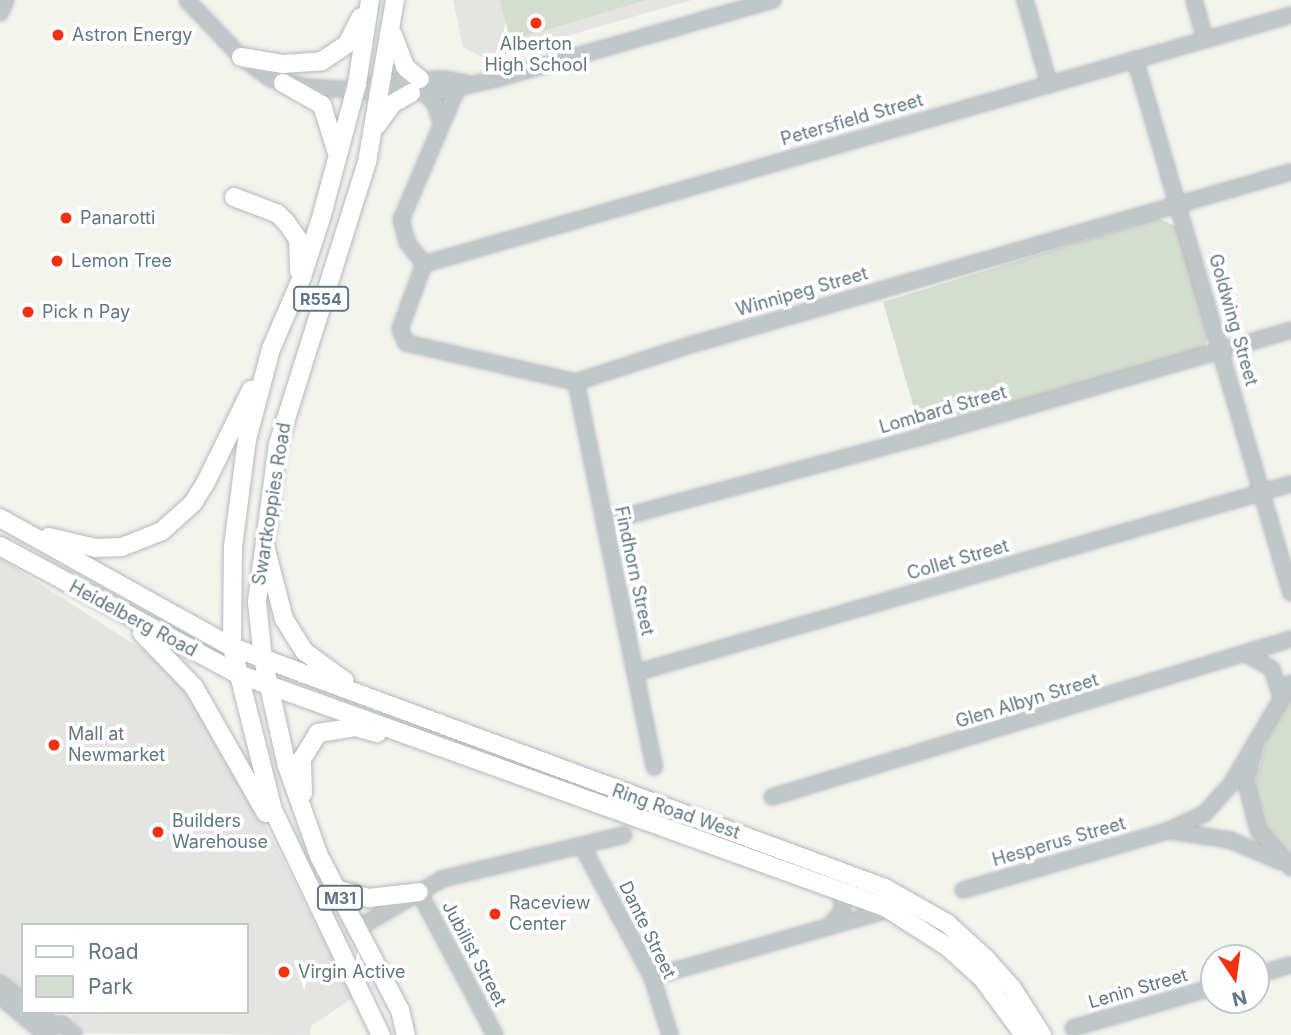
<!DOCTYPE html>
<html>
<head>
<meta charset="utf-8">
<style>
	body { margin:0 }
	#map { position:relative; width:1291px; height:1035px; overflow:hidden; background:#f4f4ef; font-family:Inter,sans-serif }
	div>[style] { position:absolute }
	.built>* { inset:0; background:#e4e5e3 }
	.green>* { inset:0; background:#d5dcd0 }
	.roads { filter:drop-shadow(0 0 2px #b4b9bc) drop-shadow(0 0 2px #b4b9bc) }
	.minor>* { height:14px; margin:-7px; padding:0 7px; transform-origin:7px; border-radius:7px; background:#c1c6c8 }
	.major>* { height:18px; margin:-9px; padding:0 9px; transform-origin:9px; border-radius:9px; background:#fff }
	.dots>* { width:19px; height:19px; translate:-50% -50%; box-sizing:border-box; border:4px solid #fff; border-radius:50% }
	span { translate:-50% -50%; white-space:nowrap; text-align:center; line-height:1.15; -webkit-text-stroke:7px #fff; paint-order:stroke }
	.shield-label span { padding:2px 5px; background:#fff; border:2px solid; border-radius:5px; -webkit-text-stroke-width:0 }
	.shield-label { font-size:16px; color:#607783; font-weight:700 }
	.poi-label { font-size:18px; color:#607783 }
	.left { translate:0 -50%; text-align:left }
	.street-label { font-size:18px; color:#607783 }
	.legend { position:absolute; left:21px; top:923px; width:228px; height:91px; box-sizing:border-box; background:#fff; border:2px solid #bfc9cd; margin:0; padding:9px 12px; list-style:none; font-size:21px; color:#607783 }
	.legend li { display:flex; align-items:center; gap:14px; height:35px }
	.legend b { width:35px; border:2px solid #bfc9cd }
	.north { position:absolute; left:1200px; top:944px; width:70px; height:70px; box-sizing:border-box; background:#fff; border:2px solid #bfc9cd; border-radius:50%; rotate:167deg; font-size:19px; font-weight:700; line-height:28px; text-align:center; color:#607783 }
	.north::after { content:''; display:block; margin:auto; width:24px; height:32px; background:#f33110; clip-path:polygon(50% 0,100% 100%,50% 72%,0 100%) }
</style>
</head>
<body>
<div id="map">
	<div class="built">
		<i style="clip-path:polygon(453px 0,692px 0,486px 59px,463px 47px)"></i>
		<i style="clip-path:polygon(0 558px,171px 668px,217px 731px,353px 998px,311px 1026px,310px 1035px,80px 1033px,70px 1012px,247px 1012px,247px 925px,23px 925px,23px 991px,0 975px)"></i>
	</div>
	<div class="green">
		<i style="clip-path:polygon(500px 0,646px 0,510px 41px)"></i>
		<i style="clip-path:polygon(1158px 218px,1179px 228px,1208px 337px,1203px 352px,921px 432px,883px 302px)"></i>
		<i style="clip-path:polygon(1291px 696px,1291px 859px,1261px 823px,1253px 793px,1267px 738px)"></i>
	</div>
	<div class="roads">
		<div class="minor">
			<i style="left:187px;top:0;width:79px;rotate:46.5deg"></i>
			<i style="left:241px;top:57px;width:37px;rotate:36deg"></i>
			<i style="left:271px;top:79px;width:35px;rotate:13deg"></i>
			<i style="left:305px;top:87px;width:106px;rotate:3.2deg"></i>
			<i style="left:411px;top:93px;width:32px;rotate:-4deg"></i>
			<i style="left:443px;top:91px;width:54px;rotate:-12.8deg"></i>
			<i style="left:496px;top:79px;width:288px;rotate:-15.9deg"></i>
			<i style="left:1025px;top:0;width:86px;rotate:73.9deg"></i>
			<i style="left:1194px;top:0;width:41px;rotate:74.2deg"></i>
			<i style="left:0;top:13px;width:14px;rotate:-65deg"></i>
			<i style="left:1135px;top:59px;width:556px;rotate:73.72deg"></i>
			<i style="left:375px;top:83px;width:69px;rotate:-3.3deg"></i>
			<i style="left:444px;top:79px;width:22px;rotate:10deg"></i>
			<i style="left:424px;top:92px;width:16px;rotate:47deg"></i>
			<i style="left:435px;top:104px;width:21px;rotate:71deg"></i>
			<i style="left:424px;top:264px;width:69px;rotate:110.3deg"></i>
			<i style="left:400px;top:329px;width:15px;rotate:67deg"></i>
			<i style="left:406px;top:343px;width:174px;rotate:12.9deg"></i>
			<i style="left:576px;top:382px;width:120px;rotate:-18deg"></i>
			<i style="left:690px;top:345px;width:625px;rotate:-16.06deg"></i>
			<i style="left:424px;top:264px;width:902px;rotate:-16.02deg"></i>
			<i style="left:424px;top:264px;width:28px;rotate:-128deg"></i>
			<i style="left:407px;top:242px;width:23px;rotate:-105deg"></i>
			<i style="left:401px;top:220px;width:150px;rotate:-66.9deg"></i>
			<i style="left:576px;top:382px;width:393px;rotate:78.5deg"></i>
			<i style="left:604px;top:522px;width:335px;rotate:-15deg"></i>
			<i style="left:928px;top:435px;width:378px;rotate:-16.1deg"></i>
			<i style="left:1248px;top:655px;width:28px;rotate:30deg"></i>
			<i style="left:1272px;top:669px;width:32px;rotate:72deg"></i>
			<i style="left:635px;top:673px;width:683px;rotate:-16.07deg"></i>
			<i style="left:1291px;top:683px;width:66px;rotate:120.8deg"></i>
			<i style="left:1257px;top:740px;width:44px;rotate:104.3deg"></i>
			<i style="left:1246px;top:783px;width:49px;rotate:75.7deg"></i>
			<i style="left:1258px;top:830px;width:50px;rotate:49deg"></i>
			<i style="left:772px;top:797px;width:543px;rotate:-16.93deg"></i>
			<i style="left:1171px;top:831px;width:60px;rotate:8.7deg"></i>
			<i style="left:1230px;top:840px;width:53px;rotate:23.2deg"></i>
			<i style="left:582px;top:846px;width:149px;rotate:61.9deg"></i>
			<i style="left:652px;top:977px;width:61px;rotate:72.8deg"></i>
			<i style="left:963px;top:890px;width:212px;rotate:-16.1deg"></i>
			<i style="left:1167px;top:831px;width:41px;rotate:-24.7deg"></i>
			<i style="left:1204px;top:814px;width:42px;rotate:-47.9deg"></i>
			<i style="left:1232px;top:783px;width:50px;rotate:-59.8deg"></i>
			<i style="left:419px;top:892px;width:162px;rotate:62deg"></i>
			<i style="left:829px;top:927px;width:21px;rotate:-51deg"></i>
			<i style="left:842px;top:911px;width:12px;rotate:-90deg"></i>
			<i style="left:842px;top:899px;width:14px;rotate:-120deg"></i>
			<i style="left:355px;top:930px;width:101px;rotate:-30.4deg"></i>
			<i style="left:442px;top:879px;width:187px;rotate:-13.6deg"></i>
			<i style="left:1256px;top:975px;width:36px;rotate:-16deg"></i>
			<i style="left:652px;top:977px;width:253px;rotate:-15.9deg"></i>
			<i style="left:0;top:983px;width:29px;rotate:38deg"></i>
			<i style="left:0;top:996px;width:60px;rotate:40.3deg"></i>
			<i style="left:37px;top:1012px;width:21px;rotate:37deg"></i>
			<i style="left:1073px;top:1028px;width:147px;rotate:-16.2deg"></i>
			<i style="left:47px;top:1035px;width:12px;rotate:-55deg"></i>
			<i style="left:54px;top:1025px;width:9px;rotate:-6deg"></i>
			<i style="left:63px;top:1024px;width:16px;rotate:45deg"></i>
		</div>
		<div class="major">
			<i style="left:370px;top:0;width:85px;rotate:98.8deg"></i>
			<i style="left:357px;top:84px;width:136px;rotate:105deg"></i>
			<i style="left:322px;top:215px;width:65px;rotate:107.9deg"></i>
			<i style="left:302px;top:277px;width:78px;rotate:113.3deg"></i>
			<i style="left:271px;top:349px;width:93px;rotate:104.9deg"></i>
			<i style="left:247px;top:439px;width:109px;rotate:97.4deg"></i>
			<i style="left:233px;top:547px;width:100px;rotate:90.6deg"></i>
			<i style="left:232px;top:647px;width:168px;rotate:75.9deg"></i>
			<i style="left:273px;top:810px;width:250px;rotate:64.4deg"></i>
			<i style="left:395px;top:0;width:164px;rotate:99.8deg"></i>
			<i style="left:367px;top:162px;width:296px;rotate:107.5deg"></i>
			<i style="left:278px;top:444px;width:159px;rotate:97.6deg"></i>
			<i style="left:257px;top:602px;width:57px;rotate:84deg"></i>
			<i style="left:263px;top:659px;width:110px;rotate:77.4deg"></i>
			<i style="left:287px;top:766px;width:96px;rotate:70.4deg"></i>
			<i style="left:319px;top:856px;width:174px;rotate:62.3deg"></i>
			<i style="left:400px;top:1010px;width:26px;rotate:77deg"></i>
			<i style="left:393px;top:35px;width:34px;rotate:69deg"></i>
			<i style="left:405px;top:67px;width:19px;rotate:39deg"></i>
			<i style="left:241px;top:57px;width:43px;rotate:9.5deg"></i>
			<i style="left:283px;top:64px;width:39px;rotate:-4deg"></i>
			<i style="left:322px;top:61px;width:30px;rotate:-34deg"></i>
			<i style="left:347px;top:44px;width:30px;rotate:-63deg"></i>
			<i style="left:283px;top:83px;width:45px;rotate:29.4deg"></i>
			<i style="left:322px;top:105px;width:47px;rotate:72.7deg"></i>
			<i style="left:377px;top:125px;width:26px;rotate:-54deg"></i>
			<i style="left:392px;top:104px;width:22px;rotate:-30deg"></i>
			<i style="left:234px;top:197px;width:47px;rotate:21.1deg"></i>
			<i style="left:278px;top:214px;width:11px;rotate:45deg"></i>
			<i style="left:286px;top:222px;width:21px;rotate:55deg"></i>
			<i style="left:298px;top:239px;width:32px;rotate:88deg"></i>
			<i style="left:0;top:518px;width:265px;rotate:29.1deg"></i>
			<i style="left:232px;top:647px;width:696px;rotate:20.26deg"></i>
			<i style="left:885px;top:888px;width:73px;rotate:29.7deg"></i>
			<i style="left:948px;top:924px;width:52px;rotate:42.6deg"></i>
			<i style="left:986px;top:959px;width:39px;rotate:48deg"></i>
			<i style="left:1012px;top:988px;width:56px;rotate:57.4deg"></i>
			<i style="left:49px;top:537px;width:48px;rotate:13.2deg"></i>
			<i style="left:96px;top:548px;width:26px;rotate:-2deg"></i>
			<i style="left:122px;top:547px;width:43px;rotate:-21.8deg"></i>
			<i style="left:162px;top:531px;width:42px;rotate:-42.1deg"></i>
			<i style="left:193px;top:503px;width:22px;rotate:-58deg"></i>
			<i style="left:205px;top:484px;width:105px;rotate:-63.9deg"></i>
			<i style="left:0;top:546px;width:270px;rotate:28.3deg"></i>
			<i style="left:238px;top:674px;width:688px;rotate:19.81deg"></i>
			<i style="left:885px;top:907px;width:76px;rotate:32.6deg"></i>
			<i style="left:949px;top:948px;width:45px;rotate:42.3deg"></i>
			<i style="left:982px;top:978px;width:71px;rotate:53.6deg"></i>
			<i style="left:265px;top:546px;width:75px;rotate:75.4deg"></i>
			<i style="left:284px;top:619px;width:39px;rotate:58deg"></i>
			<i style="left:305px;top:652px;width:49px;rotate:35.9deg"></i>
			<i style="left:142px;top:633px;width:75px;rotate:46.1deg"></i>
			<i style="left:194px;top:687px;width:145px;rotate:60.3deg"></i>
			<i style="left:303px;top:793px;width:34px;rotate:-92deg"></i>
			<i style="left:302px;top:759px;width:31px;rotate:-58deg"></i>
			<i style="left:318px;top:733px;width:38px;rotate:-9deg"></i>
			<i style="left:356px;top:727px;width:22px;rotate:16deg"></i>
			<i style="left:335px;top:889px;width:35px;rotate:15deg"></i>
			<i style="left:369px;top:898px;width:50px;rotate:-6.8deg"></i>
		</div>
	</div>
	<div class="dots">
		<i style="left:536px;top:23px;background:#f33110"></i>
		<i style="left:58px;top:35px;background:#f33110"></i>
		<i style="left:66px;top:218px;background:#f33110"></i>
		<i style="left:57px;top:261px;background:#f33110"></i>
		<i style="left:28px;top:312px;background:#f33110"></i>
		<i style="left:54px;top:745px;background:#f33110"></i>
		<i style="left:158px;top:832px;background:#f33110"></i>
		<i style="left:495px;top:914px;background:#f33110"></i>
		<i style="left:284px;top:972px;background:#f33110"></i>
	</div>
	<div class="shield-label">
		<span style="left:321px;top:299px">R554</span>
		<span style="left:340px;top:898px">M31</span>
	</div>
	<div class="poi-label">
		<span class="left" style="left:72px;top:35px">Astron Energy</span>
		<span style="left:536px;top:55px">Alberton<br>High School</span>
		<span class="left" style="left:80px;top:218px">Panarotti</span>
		<span class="left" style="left:71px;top:261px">Lemon Tree</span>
		<span class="left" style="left:42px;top:312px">Pick n Pay</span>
		<span class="left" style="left:68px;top:745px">Mall at<br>Newmarket</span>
		<span class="left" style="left:172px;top:832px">Builders<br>Warehouse</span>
		<span class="left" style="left:509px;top:914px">Raceview<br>Center</span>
		<span class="left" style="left:298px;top:972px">Virgin Active</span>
	</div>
	<div class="street-label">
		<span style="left:852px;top:120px;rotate:-16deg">Petersfield Street</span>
		<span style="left:802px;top:292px;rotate:-16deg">Winnipeg Street</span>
		<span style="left:1233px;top:320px;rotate:74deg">Goldwing Street</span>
		<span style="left:943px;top:410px;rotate:-16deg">Lombard Street</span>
		<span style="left:272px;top:504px;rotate:-81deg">Swartkoppies Road</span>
		<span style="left:958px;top:560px;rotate:-16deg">Collet Street</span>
		<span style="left:634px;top:571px;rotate:78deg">Findhorn Street</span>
		<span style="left:133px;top:619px;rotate:28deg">Heidelberg Road</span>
		<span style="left:1027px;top:701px;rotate:-17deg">Glen Albyn Street</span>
		<span style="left:676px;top:812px;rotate:19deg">Ring Road West</span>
		<span style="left:1059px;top:842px;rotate:-16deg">Hesperus Street</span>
		<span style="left:647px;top:930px;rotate:64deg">Dante Street</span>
		<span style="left:474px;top:954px;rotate:62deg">Jubilist Street</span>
		<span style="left:1138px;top:989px;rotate:-16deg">Lenin Street</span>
	</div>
	<ul class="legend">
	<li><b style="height:9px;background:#fff"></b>Road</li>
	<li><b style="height:19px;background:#d5dcd0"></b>Park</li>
	</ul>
	<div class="north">N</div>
</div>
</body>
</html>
